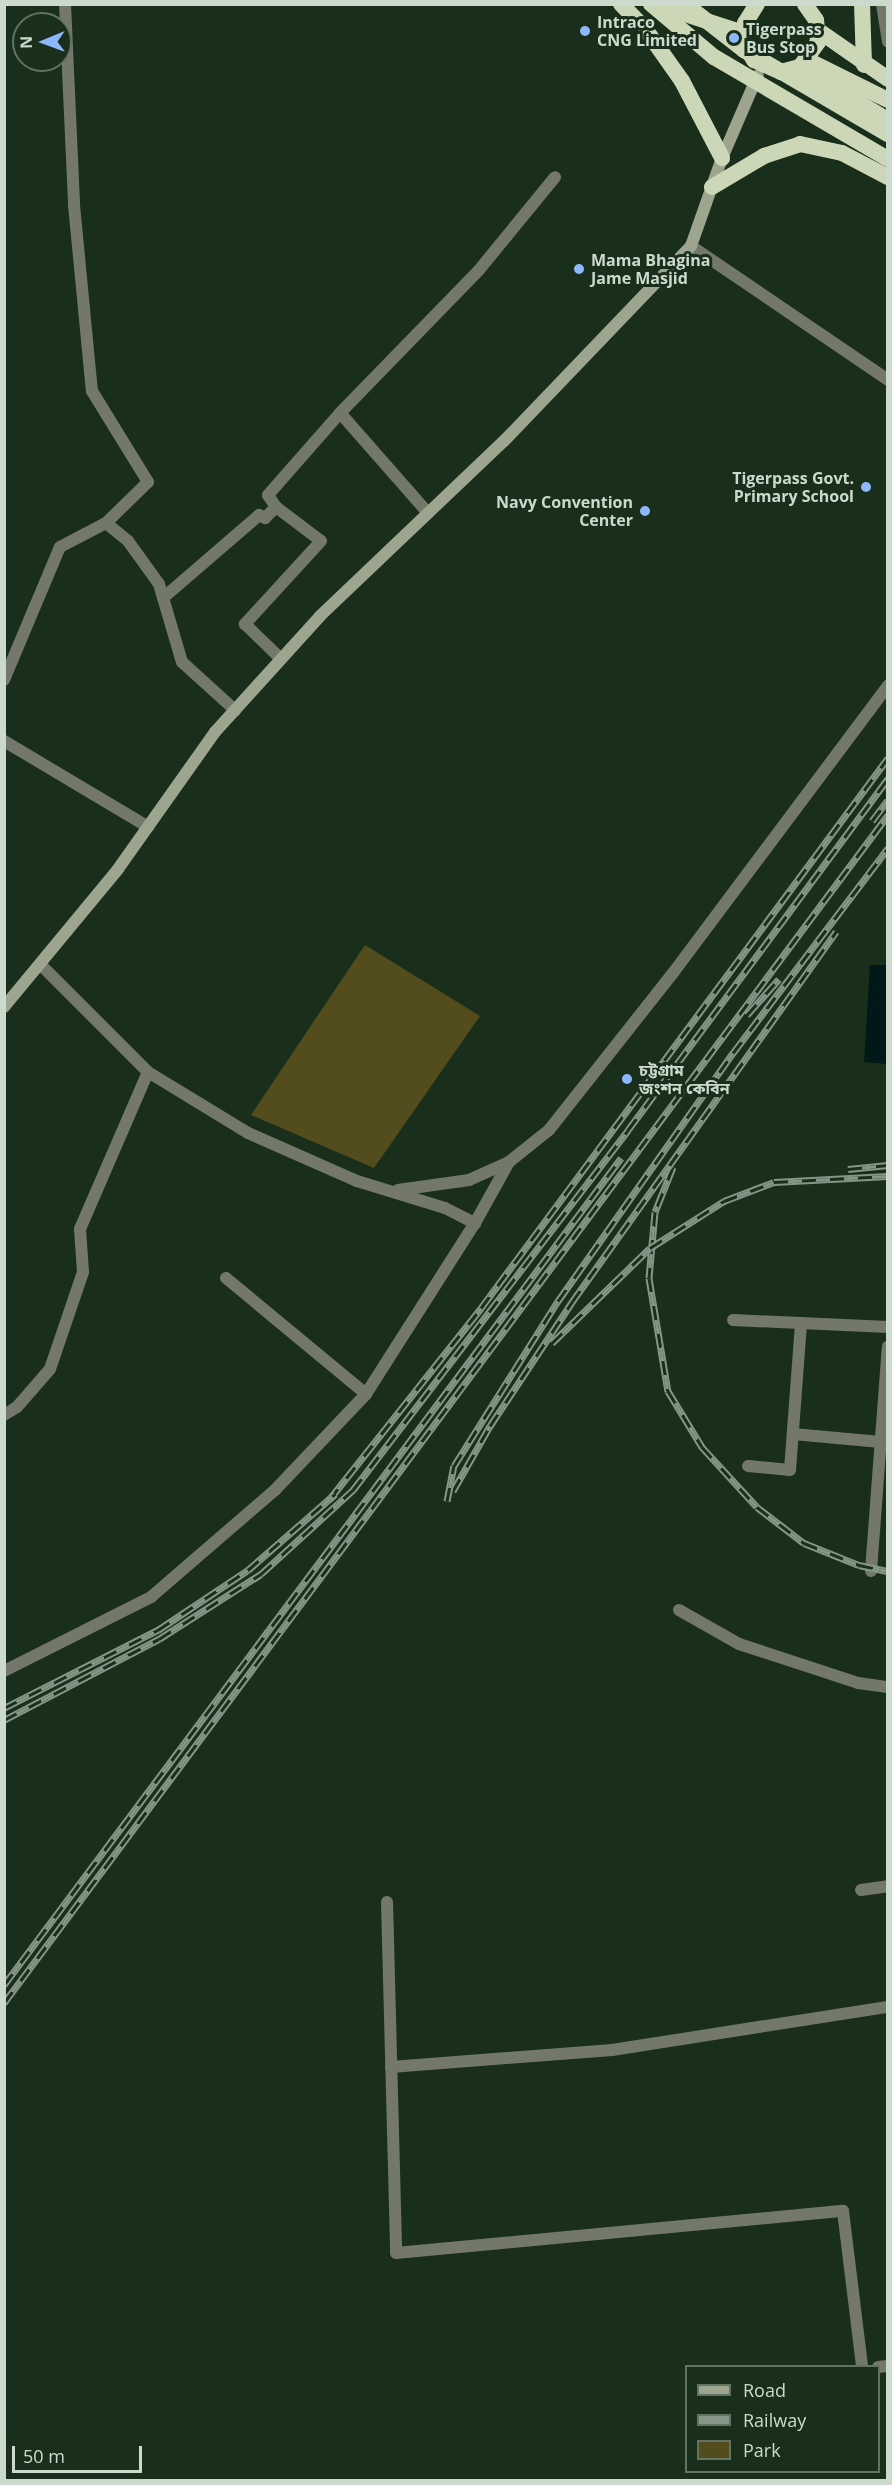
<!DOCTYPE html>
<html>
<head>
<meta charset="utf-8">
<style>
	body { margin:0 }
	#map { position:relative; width:892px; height:2485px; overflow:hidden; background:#192f1b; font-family:"Open Sans","Noto Sans Bengali",sans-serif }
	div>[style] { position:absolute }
	.green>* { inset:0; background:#534c1c }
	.water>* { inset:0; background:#001918 }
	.minor>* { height:12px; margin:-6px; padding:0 6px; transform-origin:6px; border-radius:6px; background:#73786a }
	.secondary>* { height:12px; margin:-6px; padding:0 6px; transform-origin:6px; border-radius:6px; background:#9da58f }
	.trunk>* { height:16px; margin:-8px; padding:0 8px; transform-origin:8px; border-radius:8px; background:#ccd7b8 }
	.rail>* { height:7px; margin-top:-3.5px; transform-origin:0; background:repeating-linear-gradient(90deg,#192f1b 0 14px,#859686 0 28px); box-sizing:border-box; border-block:2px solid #859686 }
	.trunk-bridge>* { height:16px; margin:-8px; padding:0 8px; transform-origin:8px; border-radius:8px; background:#ccd7b8 }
	.dots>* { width:16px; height:16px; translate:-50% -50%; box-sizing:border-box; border:3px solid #192f1b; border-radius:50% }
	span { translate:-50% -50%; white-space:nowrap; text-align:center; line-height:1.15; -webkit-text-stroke:6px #192f1b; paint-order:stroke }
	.poi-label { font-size:16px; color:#ccdacd; font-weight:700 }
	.left { translate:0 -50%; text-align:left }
	.right { translate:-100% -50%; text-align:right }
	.frame { position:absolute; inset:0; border:6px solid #ccdacd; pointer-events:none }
	.legend { position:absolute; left:685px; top:2365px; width:195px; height:108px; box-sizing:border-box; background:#192f1b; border:2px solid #617362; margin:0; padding:8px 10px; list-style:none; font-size:18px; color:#ccdacd }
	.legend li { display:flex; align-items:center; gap:12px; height:30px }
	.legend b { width:30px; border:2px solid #617362 }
	.north { position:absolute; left:12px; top:12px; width:60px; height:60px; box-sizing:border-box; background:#192f1b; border:2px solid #617362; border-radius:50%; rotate:269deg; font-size:16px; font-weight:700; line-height:24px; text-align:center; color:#ccdacd }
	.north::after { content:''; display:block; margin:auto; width:21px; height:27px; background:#8db9fc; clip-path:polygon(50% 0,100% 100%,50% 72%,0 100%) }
	.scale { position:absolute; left:12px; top:2446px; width:130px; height:27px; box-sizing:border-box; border:3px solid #ccdacd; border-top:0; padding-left:8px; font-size:18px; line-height:21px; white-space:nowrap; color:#ccdacd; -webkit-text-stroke:4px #192f1b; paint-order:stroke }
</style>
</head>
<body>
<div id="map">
	<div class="green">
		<i style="clip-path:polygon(365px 945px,480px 1016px,374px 1168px,251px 1115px)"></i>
	</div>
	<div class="water">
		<i style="clip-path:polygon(870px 965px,887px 965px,887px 1064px,864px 1062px)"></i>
	</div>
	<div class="minor">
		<i style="left:65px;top:4px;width:201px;rotate:87.4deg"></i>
		<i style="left:74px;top:205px;width:187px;rotate:84.5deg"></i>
		<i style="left:92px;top:391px;width:107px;rotate:58.4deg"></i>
		<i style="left:148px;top:482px;width:59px;rotate:135.7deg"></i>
		<i style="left:106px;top:523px;width:28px;rotate:39deg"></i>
		<i style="left:128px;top:541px;width:53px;rotate:54.2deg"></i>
		<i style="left:159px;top:584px;width:81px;rotate:73.6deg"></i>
		<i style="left:182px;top:662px;width:72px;rotate:42.2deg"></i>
		<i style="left:882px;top:4px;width:38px;rotate:81deg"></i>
		<i style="left:691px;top:246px;width:238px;rotate:34.2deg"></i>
		<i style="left:276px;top:507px;width:56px;rotate:37.1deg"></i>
		<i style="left:321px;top:541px;width:113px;rotate:132.5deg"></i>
		<i style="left:245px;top:624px;width:50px;rotate:44.2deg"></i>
		<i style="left:428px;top:513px;width:133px;rotate:-131.3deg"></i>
		<i style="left:340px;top:413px;width:199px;rotate:-45.8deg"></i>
		<i style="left:479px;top:270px;width:120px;rotate:-50.7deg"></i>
		<i style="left:163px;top:598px;width:127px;rotate:-40.8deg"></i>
		<i style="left:259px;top:515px;width:7px;rotate:27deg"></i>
		<i style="left:265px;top:518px;width:16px;rotate:-45deg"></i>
		<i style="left:276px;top:507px;width:14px;rotate:-124deg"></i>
		<i style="left:268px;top:495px;width:109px;rotate:-48.7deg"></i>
		<i style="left:4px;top:680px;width:144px;rotate:-67.2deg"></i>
		<i style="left:60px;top:547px;width:52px;rotate:-27.6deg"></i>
		<i style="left:4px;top:741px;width:168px;rotate:30.8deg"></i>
		<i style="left:40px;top:964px;width:153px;rotate:45deg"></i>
		<i style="left:398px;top:1190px;width:72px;rotate:-8deg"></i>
		<i style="left:469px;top:1180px;width:44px;rotate:-24.2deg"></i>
		<i style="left:226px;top:1278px;width:182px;rotate:39.6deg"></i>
		<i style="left:366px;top:1394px;width:203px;rotate:-57.5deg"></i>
		<i style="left:733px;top:1320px;width:155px;rotate:2.6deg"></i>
		<i style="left:4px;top:1415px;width:15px;rotate:-32deg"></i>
		<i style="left:17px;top:1407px;width:50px;rotate:-49deg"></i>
		<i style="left:50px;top:1369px;width:102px;rotate:-71.2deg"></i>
		<i style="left:83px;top:1272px;width:43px;rotate:-94deg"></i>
		<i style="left:80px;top:1229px;width:171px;rotate:-66.6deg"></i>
		<i style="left:148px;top:1072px;width:117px;rotate:31.4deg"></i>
		<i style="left:248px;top:1133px;width:119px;rotate:23.8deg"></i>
		<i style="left:357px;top:1181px;width:92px;rotate:17.1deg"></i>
		<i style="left:445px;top:1208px;width:34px;rotate:27deg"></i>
		<i style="left:475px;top:1223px;width:70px;rotate:-60.9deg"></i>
		<i style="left:509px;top:1162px;width:51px;rotate:-38.7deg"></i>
		<i style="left:549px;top:1130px;width:200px;rotate:-51.7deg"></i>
		<i style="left:673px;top:973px;width:359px;rotate:-53.2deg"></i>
		<i style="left:793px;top:1434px;width:88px;rotate:5.2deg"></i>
		<i style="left:748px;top:1466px;width:42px;rotate:5.4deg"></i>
		<i style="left:790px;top:1470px;width:147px;rotate:-85.7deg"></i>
		<i style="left:871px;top:1571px;width:225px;rotate:-85.7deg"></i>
		<i style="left:679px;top:1610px;width:69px;rotate:29.5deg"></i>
		<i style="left:739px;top:1644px;width:125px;rotate:18.1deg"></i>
		<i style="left:858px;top:1683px;width:30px;rotate:8deg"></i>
		<i style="left:4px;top:1671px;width:165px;rotate:-26.7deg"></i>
		<i style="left:151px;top:1597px;width:164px;rotate:-40.8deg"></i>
		<i style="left:275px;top:1490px;width:132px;rotate:-46.5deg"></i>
		<i style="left:861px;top:1890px;width:27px;rotate:-8deg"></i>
		<i style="left:387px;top:1902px;width:351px;rotate:88.5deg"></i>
		<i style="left:396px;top:2253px;width:449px;rotate:-5.4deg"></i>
		<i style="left:843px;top:2211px;width:156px;rotate:83deg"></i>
		<i style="left:391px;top:2067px;width:222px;rotate:-4.4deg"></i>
		<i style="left:612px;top:2050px;width:279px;rotate:-8.9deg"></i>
		<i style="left:878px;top:2367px;width:10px;rotate:-6deg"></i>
	</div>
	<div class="secondary">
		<i style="left:4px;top:1007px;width:179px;rotate:-50.4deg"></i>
		<i style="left:118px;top:869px;width:168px;rotate:-54.7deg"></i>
		<i style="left:215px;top:732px;width:156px;rotate:-47.8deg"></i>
		<i style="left:320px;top:616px;width:254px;rotate:-43.6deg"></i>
		<i style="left:504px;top:441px;width:270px;rotate:-46.2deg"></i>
		<i style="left:691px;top:246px;width:93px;rotate:-70.6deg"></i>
		<i style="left:722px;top:158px;width:90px;rotate:-66.6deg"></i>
	</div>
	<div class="trunk">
		<i style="left:621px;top:4px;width:36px;rotate:46deg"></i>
		<i style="left:646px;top:30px;width:62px;rotate:54.8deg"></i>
		<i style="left:682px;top:81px;width:87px;rotate:62.5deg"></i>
		<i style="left:669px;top:4px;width:19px;rotate:32deg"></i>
		<i style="left:685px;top:14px;width:61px;rotate:18.1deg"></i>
		<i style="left:757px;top:4px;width:22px;rotate:122deg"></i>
		<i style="left:745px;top:23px;width:20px;rotate:93deg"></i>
		<i style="left:744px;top:43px;width:20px;rotate:60deg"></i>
		<i style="left:754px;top:60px;width:30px;rotate:24deg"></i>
		<i style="left:781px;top:72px;width:20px;rotate:-15deg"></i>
		<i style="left:800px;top:67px;width:31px;rotate:-54deg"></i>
		<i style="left:818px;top:42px;width:22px;rotate:-95deg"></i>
		<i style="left:816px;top:20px;width:19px;rotate:-125deg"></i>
		<i style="left:862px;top:4px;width:61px;rotate:88.1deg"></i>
		<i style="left:819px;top:31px;width:84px;rotate:34.8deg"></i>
		<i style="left:807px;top:60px;width:90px;rotate:26.3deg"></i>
		<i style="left:800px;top:67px;width:103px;rotate:31.1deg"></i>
		<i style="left:712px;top:187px;width:61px;rotate:-30.8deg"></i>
		<i style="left:764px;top:156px;width:38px;rotate:-18deg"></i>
		<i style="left:800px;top:144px;width:43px;rotate:12.1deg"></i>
		<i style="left:842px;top:153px;width:52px;rotate:27.6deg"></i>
	</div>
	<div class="rail">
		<i style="left:872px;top:821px;width:26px;rotate:-53deg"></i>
		<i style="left:747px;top:1015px;width:48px;rotate:-48.4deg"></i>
		<i style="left:673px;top:1167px;width:48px;rotate:111.8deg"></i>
		<i style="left:655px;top:1212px;width:66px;rotate:95.2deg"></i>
		<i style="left:649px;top:1278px;width:115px;rotate:80.5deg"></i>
		<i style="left:668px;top:1391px;width:66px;rotate:58.7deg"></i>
		<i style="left:702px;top:1447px;width:81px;rotate:47.5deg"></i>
		<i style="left:757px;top:1507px;width:59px;rotate:37.5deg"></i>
		<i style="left:804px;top:1543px;width:59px;rotate:21.8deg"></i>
		<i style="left:859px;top:1565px;width:30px;rotate:12deg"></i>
		<i style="left:848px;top:1169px;width:40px;rotate:-5.7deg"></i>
		<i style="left:552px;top:1343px;width:136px;rotate:-44.1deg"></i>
		<i style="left:650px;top:1248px;width:88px;rotate:-32.4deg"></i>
		<i style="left:724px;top:1201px;width:53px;rotate:-20.8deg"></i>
		<i style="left:774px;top:1182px;width:114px;rotate:-3deg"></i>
		<i style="left:453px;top:1491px;width:75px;rotate:-60.4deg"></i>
		<i style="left:490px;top:1426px;width:149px;rotate:-56.5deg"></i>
		<i style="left:572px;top:1302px;width:455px;rotate:-54.5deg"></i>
		<i style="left:329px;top:1500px;width:245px;rotate:-51.6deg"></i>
		<i style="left:481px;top:1308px;width:684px;rotate:-53.5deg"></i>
		<i style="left:447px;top:1501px;width:36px;rotate:-79deg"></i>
		<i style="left:454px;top:1466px;width:195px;rotate:-57.8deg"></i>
		<i style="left:558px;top:1301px;width:304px;rotate:-54.8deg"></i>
		<i style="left:733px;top:1053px;width:257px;rotate:-52.9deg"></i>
		<i style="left:4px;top:1708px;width:173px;rotate:-26.9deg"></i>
		<i style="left:158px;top:1630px;width:108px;rotate:-33.7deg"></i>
		<i style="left:248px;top:1570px;width:116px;rotate:-41.1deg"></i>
		<i style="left:4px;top:1720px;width:175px;rotate:-27.6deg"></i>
		<i style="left:159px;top:1639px;width:121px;rotate:-32.5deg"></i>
		<i style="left:261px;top:1574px;width:125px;rotate:-42.4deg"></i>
		<i style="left:353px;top:1490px;width:453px;rotate:-52.6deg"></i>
		<i style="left:628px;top:1130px;width:438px;rotate:-53.5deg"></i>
		<i style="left:4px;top:1985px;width:1032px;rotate:-53.27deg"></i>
		<i style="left:4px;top:2003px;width:1481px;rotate:-53.35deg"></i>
	</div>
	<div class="trunk-bridge">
		<i style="left:651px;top:4px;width:82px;rotate:40.1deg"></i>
		<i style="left:714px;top:57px;width:202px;rotate:30.4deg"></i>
		<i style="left:685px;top:4px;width:75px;rotate:37.9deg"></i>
		<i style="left:744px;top:50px;width:167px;rotate:30.3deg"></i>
	</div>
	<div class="dots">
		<i style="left:585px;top:31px;background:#8db9fc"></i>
		<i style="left:734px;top:38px;background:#8db9fc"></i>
		<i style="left:579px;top:269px;background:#8db9fc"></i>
		<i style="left:866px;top:487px;background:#8db9fc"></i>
		<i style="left:645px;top:511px;background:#8db9fc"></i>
		<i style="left:627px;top:1079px;background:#8db9fc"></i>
	</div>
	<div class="poi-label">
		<span class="left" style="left:597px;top:31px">Intraco<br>CNG Limited</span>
		<span class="left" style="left:746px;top:38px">Tigerpass<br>Bus Stop</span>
		<span class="left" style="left:591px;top:269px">Mama Bhagina<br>Jame Masjid</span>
		<span class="right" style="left:854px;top:487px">Tigerpass Govt.<br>Primary School</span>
		<span class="right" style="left:633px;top:511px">Navy Convention<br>Center</span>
		<span class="left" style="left:639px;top:1079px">চট্টগ্রাম<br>জংশন কেবিন</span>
	</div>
	<div class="frame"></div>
	<ul class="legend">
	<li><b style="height:8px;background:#9da58f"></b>Road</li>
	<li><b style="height:8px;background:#859686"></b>Railway</li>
	<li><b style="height:16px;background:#534c1c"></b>Park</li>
	</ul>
	<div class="north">N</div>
	<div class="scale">50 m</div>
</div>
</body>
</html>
